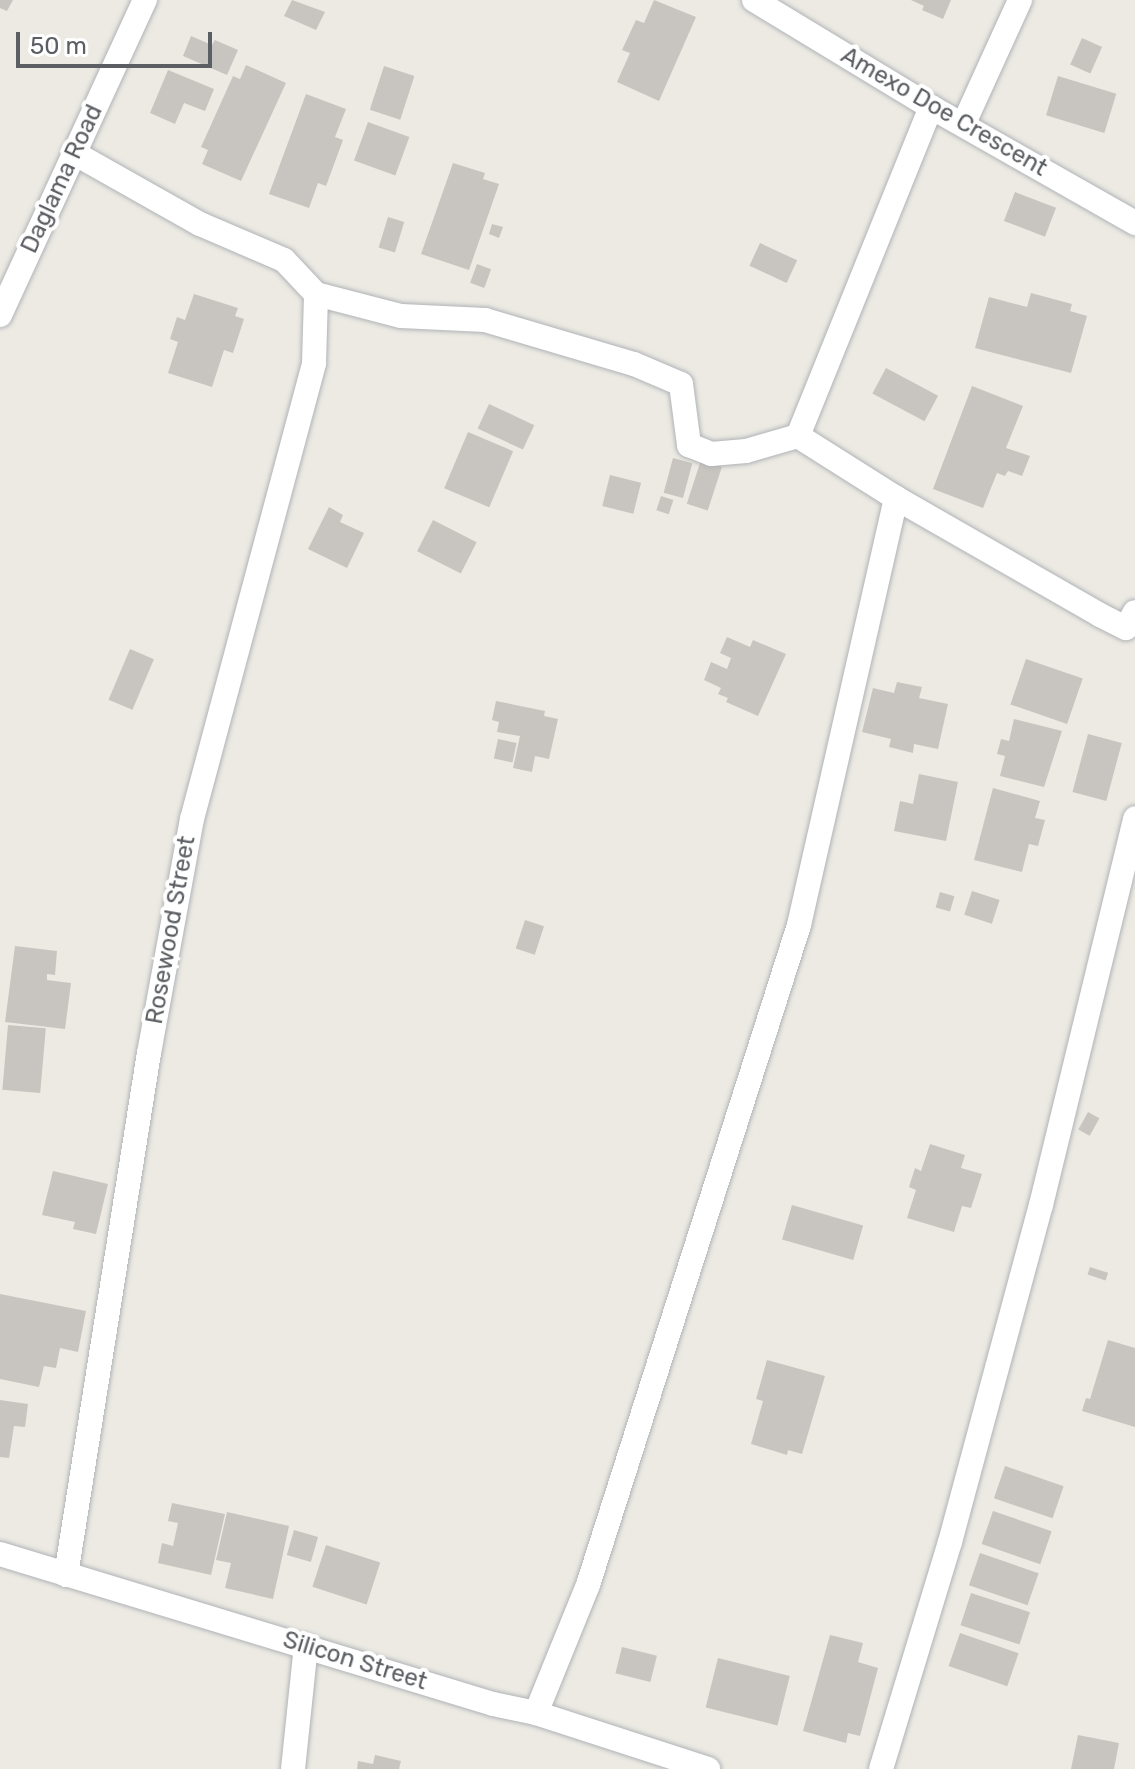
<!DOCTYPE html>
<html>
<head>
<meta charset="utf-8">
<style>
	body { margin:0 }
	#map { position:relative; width:1135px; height:1769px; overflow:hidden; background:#eceae3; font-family:Rubik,sans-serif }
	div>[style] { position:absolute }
	.building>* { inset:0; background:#c8c5c0; transform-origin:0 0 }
	.roads { filter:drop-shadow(0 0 2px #b0b3b7) drop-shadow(0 0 2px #b0b3b7) }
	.minor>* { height:24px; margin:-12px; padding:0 12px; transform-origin:12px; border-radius:12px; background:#fff }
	span { translate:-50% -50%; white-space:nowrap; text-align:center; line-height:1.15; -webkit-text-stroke:8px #fff; paint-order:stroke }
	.street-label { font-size:24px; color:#5b5e62 }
	.scale { position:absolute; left:16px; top:32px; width:196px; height:36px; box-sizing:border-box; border:4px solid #5b5e62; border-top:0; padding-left:10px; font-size:24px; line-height:28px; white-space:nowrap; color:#5b5e62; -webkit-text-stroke:6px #fff; paint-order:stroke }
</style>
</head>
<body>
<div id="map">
	<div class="building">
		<i style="clip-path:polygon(0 0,13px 0,7px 11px,0 8px)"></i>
		<i style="clip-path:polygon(292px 0,325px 12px,316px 30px,284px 16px)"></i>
		<i style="clip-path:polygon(654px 0,696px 17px,659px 101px,617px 82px,630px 53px,622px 50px,636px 20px,644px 23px)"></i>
		<i style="clip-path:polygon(911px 0,951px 0,943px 19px,922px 10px,924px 6px)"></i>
		<i style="clip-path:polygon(191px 36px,212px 45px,215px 40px,238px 50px,227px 75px,183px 56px)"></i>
		<i style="left:1082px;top:38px;width:22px;height:29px;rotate:24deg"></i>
		<i style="clip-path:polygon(246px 65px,286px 83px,241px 181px,202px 164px,208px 150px,201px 147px,233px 76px,240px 79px)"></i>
		<i style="left:384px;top:66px;width:32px;height:46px;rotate:18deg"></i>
		<i style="clip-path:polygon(168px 70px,214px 89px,205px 111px,184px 103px,175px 124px,150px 113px)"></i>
		<i style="left:1058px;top:76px;width:61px;height:41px;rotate:17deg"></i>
		<i style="clip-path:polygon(306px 94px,346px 109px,335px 137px,343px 140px,326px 186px,318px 183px,309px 208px,269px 194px)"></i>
		<i style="left:368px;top:122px;width:44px;height:41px;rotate:20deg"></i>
		<i style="clip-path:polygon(453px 163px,485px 173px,483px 179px,499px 184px,469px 270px,421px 254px)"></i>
		<i style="left:1015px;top:192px;width:44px;height:31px;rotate:21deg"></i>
		<i style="left:388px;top:217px;width:17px;height:32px;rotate:17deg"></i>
		<i style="clip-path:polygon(492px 224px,503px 227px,499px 238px,489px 234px)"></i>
		<i style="left:760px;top:243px;width:41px;height:25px;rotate:25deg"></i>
		<i style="left:477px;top:264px;width:15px;height:20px;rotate:20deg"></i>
		<i style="clip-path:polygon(1031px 293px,1072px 304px,1070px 311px,1087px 316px,1071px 373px,975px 348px,989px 297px,1027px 307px)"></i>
		<i style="clip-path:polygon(194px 294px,238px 308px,235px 316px,244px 319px,233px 353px,224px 350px,212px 387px,168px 373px,178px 342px,170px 339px,177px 317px,185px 320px)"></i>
		<i style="left:886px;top:368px;width:59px;height:29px;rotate:28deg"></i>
		<i style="clip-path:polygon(972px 386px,1023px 406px,1006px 448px,1030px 456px,1022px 476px,1008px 471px,1005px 476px,997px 473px,983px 508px,933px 489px)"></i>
		<i style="left:489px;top:404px;width:50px;height:27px;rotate:25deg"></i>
		<i style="left:468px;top:432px;width:49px;height:61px;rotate:23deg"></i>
		<i style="left:673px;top:458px;width:20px;height:36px;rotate:15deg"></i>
		<i style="left:701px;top:460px;width:22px;height:46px;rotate:18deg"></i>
		<i style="left:610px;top:475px;width:32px;height:32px;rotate:14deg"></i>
		<i style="left:661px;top:496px;width:13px;height:15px;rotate:18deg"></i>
		<i style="clip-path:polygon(329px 507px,343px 515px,340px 522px,364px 533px,347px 568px,308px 549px)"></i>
		<i style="left:433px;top:520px;width:49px;height:35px;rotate:27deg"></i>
		<i style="clip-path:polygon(727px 637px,750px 647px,753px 640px,786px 654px,758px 716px,726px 702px,728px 698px,718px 694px,721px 688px,704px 680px,711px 662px,727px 669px,731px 658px,720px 653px)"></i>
		<i style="left:130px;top:649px;width:26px;height:55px;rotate:23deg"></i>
		<i style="left:1026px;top:659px;width:60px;height:48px;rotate:19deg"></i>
		<i style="clip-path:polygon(897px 682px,922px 687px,919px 698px,948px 704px,938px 749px,914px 744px,913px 753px,889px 747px,891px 739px,862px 732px,873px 688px,894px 693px)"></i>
		<i style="clip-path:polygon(496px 701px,545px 711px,544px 716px,558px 719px,549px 759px,535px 756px,532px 772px,513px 768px,520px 736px,497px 732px,499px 722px,492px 720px)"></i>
		<i style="clip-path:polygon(1014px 719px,1062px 731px,1044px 787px,1000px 776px,1005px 756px,997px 754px,1001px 739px,1009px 741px)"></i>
		<i style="left:1088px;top:734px;width:35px;height:60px;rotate:15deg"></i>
		<i style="left:498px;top:739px;width:19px;height:20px;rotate:12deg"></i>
		<i style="clip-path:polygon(919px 774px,958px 782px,946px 841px,894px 831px,900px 801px,913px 804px)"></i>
		<i style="clip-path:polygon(993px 788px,1040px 801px,1035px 818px,1045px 820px,1038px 846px,1029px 844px,1022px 872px,974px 860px)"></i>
		<i style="left:972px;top:891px;width:29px;height:25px;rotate:18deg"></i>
		<i style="left:940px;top:892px;width:15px;height:16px;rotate:16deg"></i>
		<i style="left:525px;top:920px;width:20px;height:30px;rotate:18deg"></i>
		<i style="clip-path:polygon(15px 946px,57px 951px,55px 975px,47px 974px,47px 980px,71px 983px,65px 1029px,5px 1022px)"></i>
		<i style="left:8px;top:1025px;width:38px;height:65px;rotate:5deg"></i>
		<i style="left:1088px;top:1112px;width:13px;height:20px;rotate:29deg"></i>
		<i style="clip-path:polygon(930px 1144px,965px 1155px,961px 1168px,982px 1174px,971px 1208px,962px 1206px,954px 1232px,907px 1218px,916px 1190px,909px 1187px,915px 1168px,921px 1171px)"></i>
		<i style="clip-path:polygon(53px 1171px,108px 1184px,96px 1234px,73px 1229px,75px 1222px,42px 1215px)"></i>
		<i style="left:792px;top:1205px;width:74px;height:36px;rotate:16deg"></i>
		<i style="left:1090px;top:1267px;width:19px;height:8px;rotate:18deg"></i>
		<i style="clip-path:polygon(0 1294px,86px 1311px,78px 1352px,60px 1348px,56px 1368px,44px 1366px,39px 1387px,0 1379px)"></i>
		<i style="clip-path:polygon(1108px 1340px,1135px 1348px,1135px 1427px,1082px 1411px,1086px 1398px,1090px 1399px)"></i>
		<i style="clip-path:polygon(767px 1360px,825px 1376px,802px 1454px,788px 1450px,787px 1455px,751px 1444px,763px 1401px,756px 1399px)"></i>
		<i style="clip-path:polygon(0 1400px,28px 1404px,25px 1427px,14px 1426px,9px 1458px,0 1457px)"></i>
		<i style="left:1005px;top:1466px;width:62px;height:34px;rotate:19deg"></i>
		<i style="clip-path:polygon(172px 1503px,225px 1514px,211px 1575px,158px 1563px,162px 1543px,173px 1546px,178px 1523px,168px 1521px)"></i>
		<i style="left:993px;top:1511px;width:62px;height:35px;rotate:19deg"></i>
		<i style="clip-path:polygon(227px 1512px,289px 1526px,273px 1599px,225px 1588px,231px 1563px,216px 1560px)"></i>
		<i style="left:294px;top:1530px;width:25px;height:26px;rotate:16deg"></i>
		<i style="left:326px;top:1545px;width:57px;height:44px;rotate:18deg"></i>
		<i style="left:980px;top:1553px;width:62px;height:34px;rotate:19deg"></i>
		<i style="left:971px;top:1593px;width:62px;height:34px;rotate:18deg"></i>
		<i style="left:960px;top:1633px;width:62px;height:35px;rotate:19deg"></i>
		<i style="clip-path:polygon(830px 1635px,863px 1643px,858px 1662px,878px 1668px,860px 1736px,848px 1733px,846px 1743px,803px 1731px)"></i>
		<i style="left:622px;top:1647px;width:36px;height:27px;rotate:14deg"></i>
		<i style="left:718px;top:1658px;width:74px;height:51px;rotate:14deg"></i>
		<i style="clip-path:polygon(1078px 1735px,1119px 1743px,1114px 1769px,1071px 1769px)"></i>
		<i style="clip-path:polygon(375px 1755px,401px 1761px,399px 1769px,357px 1769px,358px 1761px,373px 1764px)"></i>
	</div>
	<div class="roads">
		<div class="minor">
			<i style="left:754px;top:0;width:207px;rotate:31.2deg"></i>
			<i style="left:931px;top:107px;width:235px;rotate:29.6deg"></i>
			<i style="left:964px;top:123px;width:135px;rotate:-65.5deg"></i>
			<i style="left:74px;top:153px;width:145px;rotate:29.4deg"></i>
			<i style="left:200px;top:224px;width:91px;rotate:23.2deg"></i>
			<i style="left:284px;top:260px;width:47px;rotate:46.7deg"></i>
			<i style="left:316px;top:294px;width:88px;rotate:14.5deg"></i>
			<i style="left:401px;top:316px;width:84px;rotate:2.7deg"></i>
			<i style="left:485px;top:320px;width:155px;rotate:16.5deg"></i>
			<i style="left:634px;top:364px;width:51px;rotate:23.1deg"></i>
			<i style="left:681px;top:384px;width:62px;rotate:82.5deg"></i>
			<i style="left:689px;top:445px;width:24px;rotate:22deg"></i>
			<i style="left:711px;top:454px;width:35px;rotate:-5deg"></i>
			<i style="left:746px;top:451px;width:54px;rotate:-16.1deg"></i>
			<i style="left:798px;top:436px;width:116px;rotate:32.3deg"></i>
			<i style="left:896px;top:498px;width:235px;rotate:29.8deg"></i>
			<i style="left:1100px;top:615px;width:29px;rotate:27deg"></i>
			<i style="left:1126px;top:628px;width:18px;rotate:-61deg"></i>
			<i style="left:0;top:315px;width:347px;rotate:-65.3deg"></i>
			<i style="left:798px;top:436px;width:355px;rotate:-68deg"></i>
			<i style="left:0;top:1554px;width:515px;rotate:16.92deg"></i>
			<i style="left:493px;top:1704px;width:44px;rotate:11.8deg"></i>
			<i style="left:536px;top:1713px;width:181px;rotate:18deg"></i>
			<i style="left:66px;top:1575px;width:529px;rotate:-80.97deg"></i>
			<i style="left:149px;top:1053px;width:238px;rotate:-79.6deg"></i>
			<i style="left:192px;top:819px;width:472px;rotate:-75deg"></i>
			<i style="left:314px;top:363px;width:69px;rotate:-88.3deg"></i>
			<i style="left:536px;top:1713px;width:138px;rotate:-67.9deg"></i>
			<i style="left:588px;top:1585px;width:693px;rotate:-72.27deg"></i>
			<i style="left:799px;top:925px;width:438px;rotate:-77.2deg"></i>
			<i style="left:293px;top:1769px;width:124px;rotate:-84deg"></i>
			<i style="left:881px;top:1769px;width:237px;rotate:-73.1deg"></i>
			<i style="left:950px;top:1542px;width:349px;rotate:-74.9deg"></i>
			<i style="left:1041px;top:1205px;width:398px;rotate:-76.3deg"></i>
		</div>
	</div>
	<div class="street-label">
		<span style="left:944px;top:112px;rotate:30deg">Amexo Doe Crescent</span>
		<span style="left:62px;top:179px;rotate:-65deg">Daglama Road</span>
		<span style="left:171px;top:930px;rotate:-80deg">Rosewood Street</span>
		<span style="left:355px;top:1661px;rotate:17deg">Silicon Street</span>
	</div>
	<div class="scale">50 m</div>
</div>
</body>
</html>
